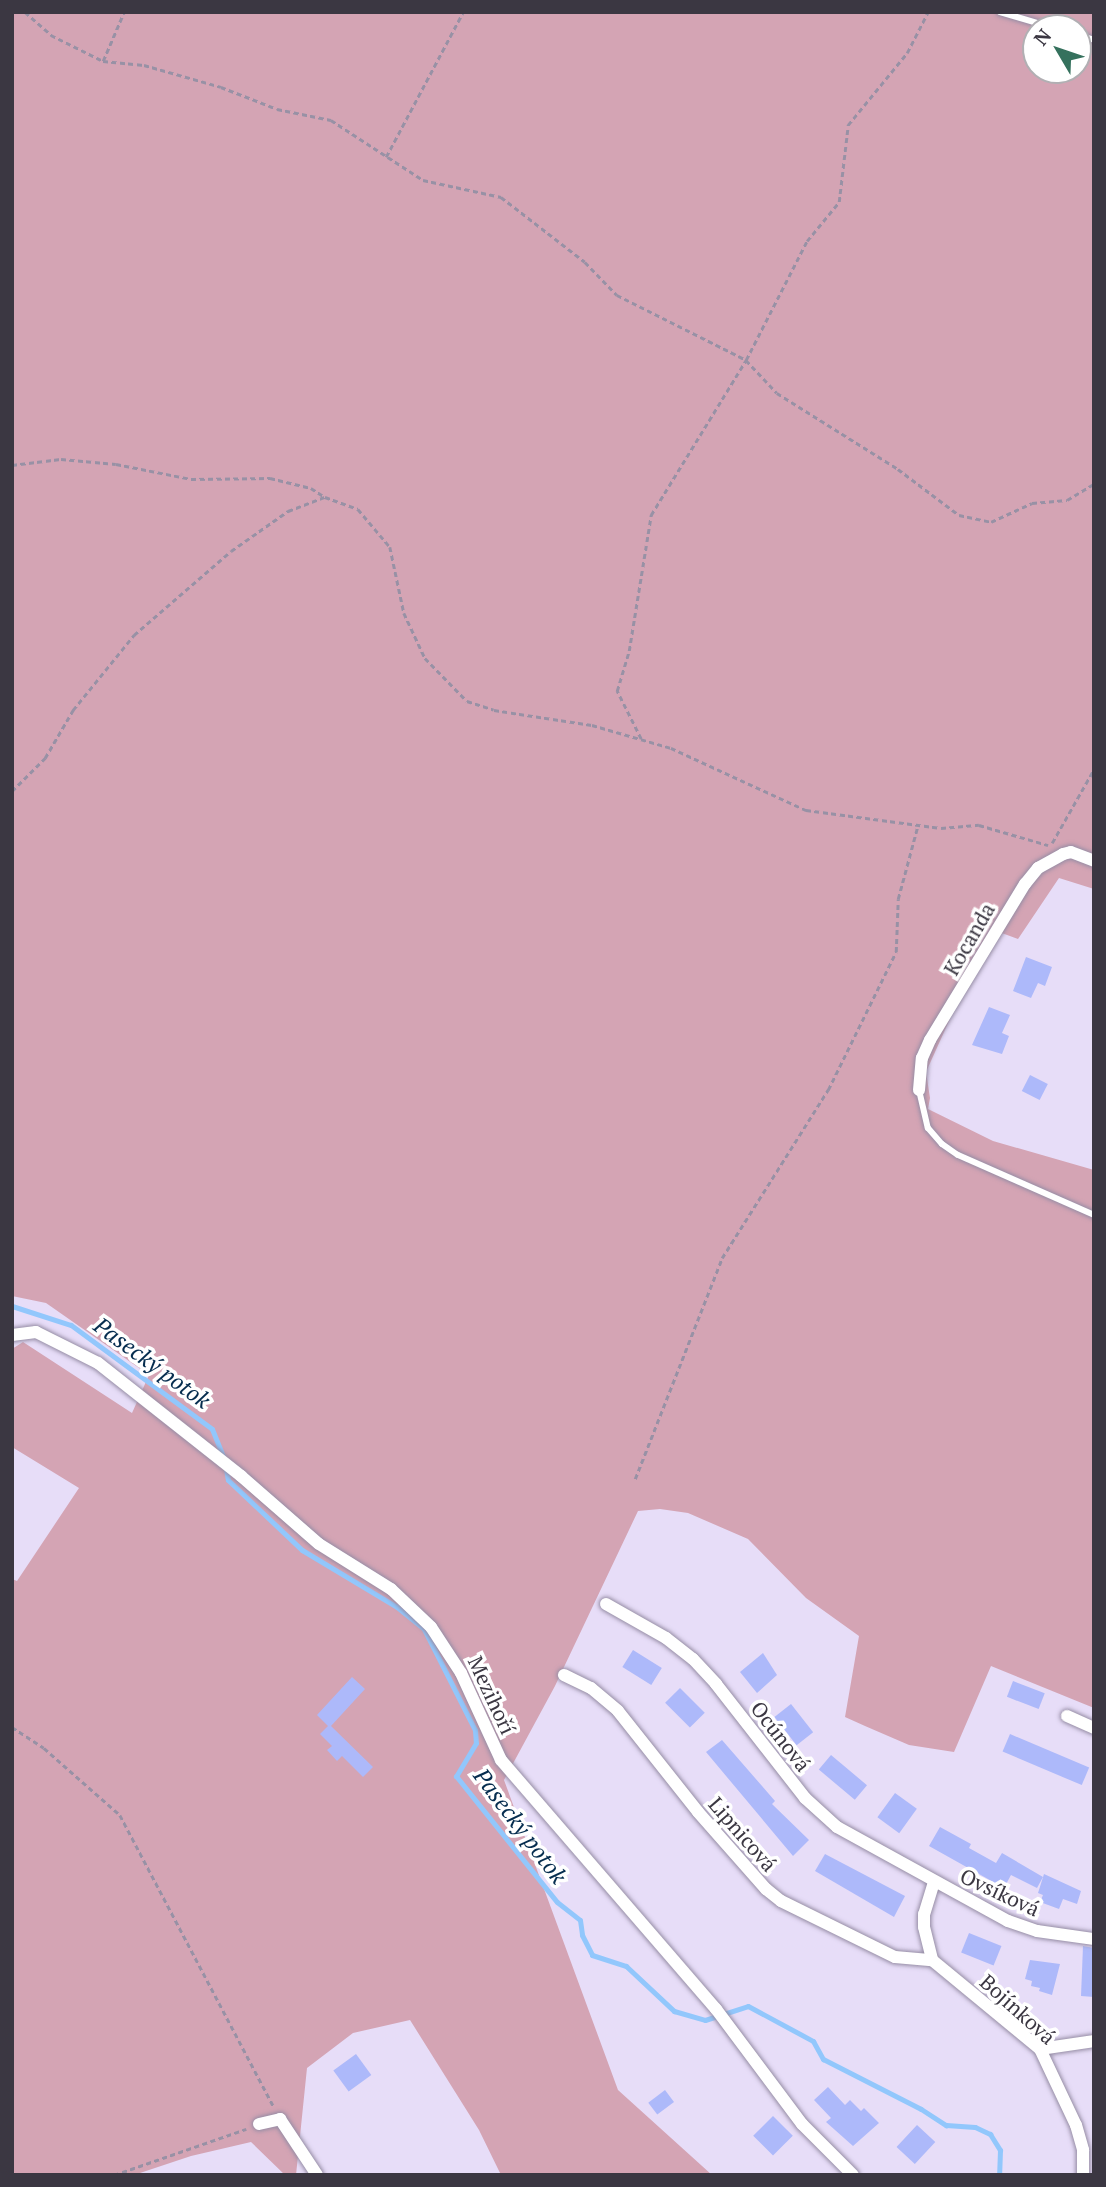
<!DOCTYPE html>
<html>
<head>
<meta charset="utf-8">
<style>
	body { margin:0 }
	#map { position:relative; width:1106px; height:2187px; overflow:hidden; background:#e7ddf8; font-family:"PT Serif",serif }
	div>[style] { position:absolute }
	.green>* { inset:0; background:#d4a4b4 }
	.stream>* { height:5px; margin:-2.5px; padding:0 2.5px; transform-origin:2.5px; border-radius:2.5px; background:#92c7fc }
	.building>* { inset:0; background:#adb9fa; transform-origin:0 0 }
	.path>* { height:2.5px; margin-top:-1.25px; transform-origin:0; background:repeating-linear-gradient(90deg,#9891a5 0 5px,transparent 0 8.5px) }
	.roads { filter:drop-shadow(0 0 2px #968da5) drop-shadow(0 0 2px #968da5) }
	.service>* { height:6px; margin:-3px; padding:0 3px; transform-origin:3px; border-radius:3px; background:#fff }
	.minor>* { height:12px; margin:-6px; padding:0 6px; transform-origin:6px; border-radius:6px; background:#fff }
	span { translate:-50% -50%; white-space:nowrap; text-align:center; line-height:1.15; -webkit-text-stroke:7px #fff; paint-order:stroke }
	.street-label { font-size:21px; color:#3b3742 }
	.water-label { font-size:23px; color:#062d4f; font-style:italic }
	.frame { position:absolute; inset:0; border:14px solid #3b3742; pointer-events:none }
	.north { position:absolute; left:1022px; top:14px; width:70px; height:70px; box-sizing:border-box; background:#fff; border:2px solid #b1afb3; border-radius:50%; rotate:309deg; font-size:19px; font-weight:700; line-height:28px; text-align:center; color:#3b3742 }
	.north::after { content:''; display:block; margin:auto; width:24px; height:32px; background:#35715d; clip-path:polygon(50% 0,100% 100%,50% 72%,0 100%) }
</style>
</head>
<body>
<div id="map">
	<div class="green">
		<i style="clip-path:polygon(evenodd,12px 12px,1094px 12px,1094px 889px,1059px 878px,1018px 939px,999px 932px,963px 990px,926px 1072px,930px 1098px,928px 1109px,993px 1141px,1094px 1170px,1094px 1708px,991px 1666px,954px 1752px,909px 1745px,865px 1726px,845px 1717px,859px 1636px,806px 1598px,748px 1539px,688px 1513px,660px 1509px,638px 1511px,555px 1686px,504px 1780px,618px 2090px,712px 2175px,501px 2175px,479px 2130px,410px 2020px,353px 2033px,307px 2068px,296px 2175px,285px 2175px,251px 2142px,191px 2156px,134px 2175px,12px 2175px,12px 1579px,17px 1581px,79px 1488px,12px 1447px,12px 1349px,23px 1342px,132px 1413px,149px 1375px,46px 1303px,12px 1296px,12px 12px,1036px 28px,1078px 28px,1078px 70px,1036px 70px,1036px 28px)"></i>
	</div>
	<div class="stream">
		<i style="left:12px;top:1306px;width:62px;rotate:17.9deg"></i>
		<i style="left:71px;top:1325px;width:175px;rotate:36.4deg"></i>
		<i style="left:212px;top:1429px;width:32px;rotate:68deg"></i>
		<i style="left:226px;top:1469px;width:11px;rotate:80deg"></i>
		<i style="left:228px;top:1480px;width:102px;rotate:43.4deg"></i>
		<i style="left:302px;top:1550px;width:111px;rotate:31deg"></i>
		<i style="left:397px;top:1607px;width:35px;rotate:39deg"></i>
		<i style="left:424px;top:1629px;width:113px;rotate:63.2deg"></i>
		<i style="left:475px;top:1730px;width:13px;rotate:86deg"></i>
		<i style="left:476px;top:1743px;width:39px;rotate:121deg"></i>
		<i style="left:456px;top:1776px;width:161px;rotate:51.3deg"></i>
		<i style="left:557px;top:1902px;width:29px;rotate:38deg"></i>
		<i style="left:580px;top:1920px;width:15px;rotate:82deg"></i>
		<i style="left:582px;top:1935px;width:22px;rotate:63deg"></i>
		<i style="left:592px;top:1955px;width:36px;rotate:18deg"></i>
		<i style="left:626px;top:1966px;width:66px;rotate:43.2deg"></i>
		<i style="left:674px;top:2011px;width:32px;rotate:16deg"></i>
		<i style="left:705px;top:2020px;width:45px;rotate:-18deg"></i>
		<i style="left:748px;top:2006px;width:74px;rotate:28.3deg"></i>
		<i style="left:813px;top:2041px;width:21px;rotate:61deg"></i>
		<i style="left:823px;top:2059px;width:110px;rotate:27deg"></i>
		<i style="left:921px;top:2109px;width:30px;rotate:33deg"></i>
		<i style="left:946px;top:2125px;width:29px;rotate:4deg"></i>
		<i style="left:975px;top:2127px;width:17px;rotate:25deg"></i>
		<i style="left:990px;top:2134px;width:19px;rotate:58deg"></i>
		<i style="left:1000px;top:2150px;width:25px;rotate:92deg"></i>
	</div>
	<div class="building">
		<i style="clip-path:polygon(1026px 957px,1052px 967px,1045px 986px,1038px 983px,1031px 998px,1013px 991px)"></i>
		<i style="clip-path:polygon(989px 1007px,1010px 1015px,1002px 1033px,1009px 1036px,1002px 1054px,972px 1045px)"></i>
		<i style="left:1030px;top:1075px;width:20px;height:18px;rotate:27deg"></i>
		<i style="left:633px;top:1650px;width:34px;height:20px;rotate:32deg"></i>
		<i style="clip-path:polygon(763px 1653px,777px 1675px,757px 1693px,740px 1672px)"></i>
		<i style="clip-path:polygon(352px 1677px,365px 1689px,331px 1726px,373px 1767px,363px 1777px,342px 1756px,337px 1761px,327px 1750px,332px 1746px,320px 1734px,328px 1726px,317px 1715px)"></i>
		<i style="left:1013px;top:1681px;width:34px;height:17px;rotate:21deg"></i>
		<i style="left:680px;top:1688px;width:35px;height:21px;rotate:45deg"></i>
		<i style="left:791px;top:1704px;width:36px;height:21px;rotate:52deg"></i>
		<i style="left:1010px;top:1734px;width:86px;height:19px;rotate:23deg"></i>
		<i style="clip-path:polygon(722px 1740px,775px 1801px,772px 1804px,809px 1840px,793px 1856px,706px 1752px)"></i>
		<i style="left:831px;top:1755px;width:47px;height:19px;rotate:40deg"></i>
		<i style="left:895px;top:1793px;width:27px;height:30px;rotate:36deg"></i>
		<i style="clip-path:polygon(940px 1827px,971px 1844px,969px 1848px,996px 1863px,1002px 1853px,1043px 1877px,1037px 1888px,1011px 1875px,1004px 1888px,929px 1846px)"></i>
		<i style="clip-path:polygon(825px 1854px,905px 1896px,894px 1917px,815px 1871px)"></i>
		<i style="clip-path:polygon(1044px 1874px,1081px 1891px,1077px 1904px,1063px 1899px,1059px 1909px,1040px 1902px,1043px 1895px,1038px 1893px)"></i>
		<i style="left:969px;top:1933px;width:35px;height:21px;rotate:22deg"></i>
		<i style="clip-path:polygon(1083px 1946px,1094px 1948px,1094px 1997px,1081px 1996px)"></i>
		<i style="clip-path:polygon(1030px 1960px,1060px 1964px,1052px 1995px,1039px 1991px,1040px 1988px,1031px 1986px,1032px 1981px,1025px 1979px)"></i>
		<i style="left:356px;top:2054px;width:26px;height:28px;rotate:54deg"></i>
		<i style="clip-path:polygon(828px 2087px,845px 2105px,850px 2100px,861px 2111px,864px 2108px,879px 2123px,853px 2146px,826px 2122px,831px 2118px,814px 2100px)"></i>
		<i style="left:665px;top:2090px;width:15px;height:21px;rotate:53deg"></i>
		<i style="left:773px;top:2116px;width:28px;height:28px;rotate:45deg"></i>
		<i style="left:917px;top:2125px;width:25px;height:30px;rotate:43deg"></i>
	</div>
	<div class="path">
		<i style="left:25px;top:12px;width:35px;rotate:41deg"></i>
		<i style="left:51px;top:35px;width:58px;rotate:26.6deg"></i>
		<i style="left:103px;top:61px;width:41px;rotate:5.6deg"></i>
		<i style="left:144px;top:65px;width:80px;rotate:15.9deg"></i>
		<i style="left:221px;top:87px;width:60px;rotate:21.4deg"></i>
		<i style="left:277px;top:109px;width:55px;rotate:11.5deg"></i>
		<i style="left:331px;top:120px;width:110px;rotate:33.1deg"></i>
		<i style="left:423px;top:180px;width:80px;rotate:12.3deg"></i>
		<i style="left:501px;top:197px;width:106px;rotate:37.7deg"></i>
		<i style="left:585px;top:262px;width:46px;rotate:45.9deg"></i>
		<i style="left:617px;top:295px;width:144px;rotate:26.7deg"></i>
		<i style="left:746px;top:360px;width:45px;rotate:46.8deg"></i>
		<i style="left:777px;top:393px;width:143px;rotate:32.1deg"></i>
		<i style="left:898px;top:469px;width:76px;rotate:37deg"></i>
		<i style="left:959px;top:515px;width:33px;rotate:12deg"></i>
		<i style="left:991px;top:522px;width:45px;rotate:-24.9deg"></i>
		<i style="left:1032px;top:503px;width:35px;rotate:-5deg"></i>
		<i style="left:1067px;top:500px;width:31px;rotate:-31deg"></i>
		<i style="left:103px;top:61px;width:53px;rotate:-66.8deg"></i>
		<i style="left:386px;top:157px;width:164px;rotate:-62deg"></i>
		<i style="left:12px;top:465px;width:49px;rotate:-7deg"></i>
		<i style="left:61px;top:459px;width:55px;rotate:5.2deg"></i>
		<i style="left:116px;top:464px;width:76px;rotate:11.3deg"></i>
		<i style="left:191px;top:479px;width:79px;rotate:-0.7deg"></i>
		<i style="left:270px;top:478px;width:42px;rotate:13.7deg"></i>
		<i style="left:311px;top:488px;width:17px;rotate:33deg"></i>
		<i style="left:641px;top:739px;width:54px;rotate:-116.6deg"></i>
		<i style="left:617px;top:691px;width:42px;rotate:-73.3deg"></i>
		<i style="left:629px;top:651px;width:138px;rotate:-80.8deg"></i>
		<i style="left:651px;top:515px;width:182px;rotate:-58.5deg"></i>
		<i style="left:746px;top:360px;width:134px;rotate:-62.9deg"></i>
		<i style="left:807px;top:241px;width:50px;rotate:-50.6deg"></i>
		<i style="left:839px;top:202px;width:78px;rotate:-83.3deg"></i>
		<i style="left:848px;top:125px;width:93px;rotate:-50.7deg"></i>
		<i style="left:907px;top:53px;width:46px;rotate:-62.9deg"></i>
		<i style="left:12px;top:791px;width:47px;rotate:-45deg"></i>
		<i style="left:45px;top:758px;width:56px;rotate:-59.7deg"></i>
		<i style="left:73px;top:710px;width:97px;rotate:-50.9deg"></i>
		<i style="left:134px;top:635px;width:128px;rotate:-40.9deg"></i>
		<i style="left:231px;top:551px;width:70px;rotate:-35.1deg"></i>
		<i style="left:288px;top:511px;width:40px;rotate:-21deg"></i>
		<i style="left:325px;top:497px;width:35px;rotate:20deg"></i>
		<i style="left:358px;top:509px;width:50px;rotate:49.9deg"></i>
		<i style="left:390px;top:547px;width:67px;rotate:78deg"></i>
		<i style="left:404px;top:613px;width:50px;rotate:65deg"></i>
		<i style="left:425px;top:658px;width:60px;rotate:45.7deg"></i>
		<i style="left:467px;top:701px;width:28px;rotate:18deg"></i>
		<i style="left:494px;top:710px;width:99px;rotate:8.7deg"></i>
		<i style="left:592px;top:725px;width:82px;rotate:16.2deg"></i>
		<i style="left:671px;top:748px;width:149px;rotate:24.7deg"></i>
		<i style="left:806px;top:810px;width:136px;rotate:7.6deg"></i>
		<i style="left:941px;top:828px;width:38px;rotate:-5deg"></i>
		<i style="left:979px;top:825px;width:72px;rotate:16.2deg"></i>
		<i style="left:1052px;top:843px;width:85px;rotate:-60.4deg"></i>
		<i style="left:635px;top:1479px;width:238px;rotate:-68.5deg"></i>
		<i style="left:722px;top:1258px;width:199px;rotate:-57.8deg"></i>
		<i style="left:828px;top:1090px;width:154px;rotate:-63.8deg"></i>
		<i style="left:896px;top:952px;width:53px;rotate:-87.8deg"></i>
		<i style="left:898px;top:899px;width:77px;rotate:-74.9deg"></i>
		<i style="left:12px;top:1727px;width:38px;rotate:33deg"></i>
		<i style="left:44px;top:1748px;width:101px;rotate:41.4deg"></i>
		<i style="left:120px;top:1815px;width:330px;rotate:62.2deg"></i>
		<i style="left:114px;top:2175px;width:140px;rotate:-19.2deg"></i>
	</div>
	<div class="roads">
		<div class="service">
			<i style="left:1000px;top:12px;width:56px;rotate:16.5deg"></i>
			<i style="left:1078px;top:35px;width:17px;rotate:17deg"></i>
			<i style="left:919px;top:1090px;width:39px;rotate:77deg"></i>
			<i style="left:928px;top:1128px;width:21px;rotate:49deg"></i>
			<i style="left:942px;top:1144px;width:19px;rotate:35deg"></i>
			<i style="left:958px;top:1155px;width:149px;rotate:23.8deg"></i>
		</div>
		<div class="minor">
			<i style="left:919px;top:1090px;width:32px;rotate:-85deg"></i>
			<i style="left:922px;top:1058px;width:20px;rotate:-66deg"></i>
			<i style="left:930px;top:1040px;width:183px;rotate:-58.7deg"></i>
			<i style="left:1025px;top:884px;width:21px;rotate:-51deg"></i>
			<i style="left:1038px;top:868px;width:29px;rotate:-29deg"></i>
			<i style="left:1063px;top:854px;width:8px;rotate:-14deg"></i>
			<i style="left:1071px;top:852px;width:25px;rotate:21deg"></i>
			<i style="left:12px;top:1335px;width:24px;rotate:-7deg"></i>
			<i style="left:36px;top:1332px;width:69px;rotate:26.6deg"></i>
			<i style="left:98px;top:1363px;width:182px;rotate:38.3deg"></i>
			<i style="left:241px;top:1476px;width:103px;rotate:41.1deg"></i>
			<i style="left:319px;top:1544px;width:85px;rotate:32deg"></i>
			<i style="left:391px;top:1589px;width:55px;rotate:43.5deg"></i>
			<i style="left:431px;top:1627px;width:55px;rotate:56.9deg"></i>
			<i style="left:461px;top:1673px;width:96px;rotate:65.3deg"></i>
			<i style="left:501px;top:1760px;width:329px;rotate:49.2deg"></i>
			<i style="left:716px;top:2009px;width:144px;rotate:53.2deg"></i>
			<i style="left:802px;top:2124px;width:72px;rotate:45deg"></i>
			<i style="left:606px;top:1604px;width:69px;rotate:29.5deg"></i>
			<i style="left:666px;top:1638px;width:34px;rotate:38deg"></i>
			<i style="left:693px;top:1659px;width:34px;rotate:47deg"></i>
			<i style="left:716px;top:1684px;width:145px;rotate:52deg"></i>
			<i style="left:805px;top:1798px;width:43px;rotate:42.2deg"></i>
			<i style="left:837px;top:1827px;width:195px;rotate:28.8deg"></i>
			<i style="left:1008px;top:1921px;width:31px;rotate:19deg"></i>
			<i style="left:1037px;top:1931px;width:58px;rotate:8deg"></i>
			<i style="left:564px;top:1675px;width:30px;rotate:26deg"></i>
			<i style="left:591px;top:1688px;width:35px;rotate:40deg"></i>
			<i style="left:618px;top:1711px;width:129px;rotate:51.6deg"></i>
			<i style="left:698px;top:1812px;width:103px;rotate:48.6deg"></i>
			<i style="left:766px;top:1889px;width:19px;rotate:39deg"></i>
			<i style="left:781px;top:1901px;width:127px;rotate:26.2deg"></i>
			<i style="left:895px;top:1957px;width:37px;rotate:5deg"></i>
			<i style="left:1067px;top:1716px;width:30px;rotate:24deg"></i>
			<i style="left:934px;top:1882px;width:34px;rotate:107deg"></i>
			<i style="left:924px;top:1914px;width:13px;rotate:90deg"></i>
			<i style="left:924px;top:1927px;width:34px;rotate:76deg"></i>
			<i style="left:932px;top:1960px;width:140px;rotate:39.5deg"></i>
			<i style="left:1040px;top:2049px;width:84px;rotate:64.7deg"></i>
			<i style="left:1076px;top:2125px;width:26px;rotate:74deg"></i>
			<i style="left:1083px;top:2150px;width:25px;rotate:90deg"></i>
			<i style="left:1040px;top:2049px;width:55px;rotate:-8.4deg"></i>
			<i style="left:259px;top:2124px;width:22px;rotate:-13deg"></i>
			<i style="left:280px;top:2119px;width:67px;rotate:56.5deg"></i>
		</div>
	</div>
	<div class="street-label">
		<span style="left:969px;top:939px;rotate:-60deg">Kocanda</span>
		<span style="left:492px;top:1695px;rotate:65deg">Mezihoří</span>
		<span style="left:781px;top:1736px;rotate:52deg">Ocúnová</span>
		<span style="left:743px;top:1834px;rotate:49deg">Lipnicová</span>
		<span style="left:1000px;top:1892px;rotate:25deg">Ovsíková</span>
		<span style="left:1018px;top:2009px;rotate:42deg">Bojínková</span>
	</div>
	<div class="water-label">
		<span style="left:152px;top:1363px;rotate:36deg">Pasecký potok</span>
		<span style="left:520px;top:1826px;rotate:53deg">Pasecký potok</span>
	</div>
	<div class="frame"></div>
	<div class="north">N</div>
</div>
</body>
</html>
